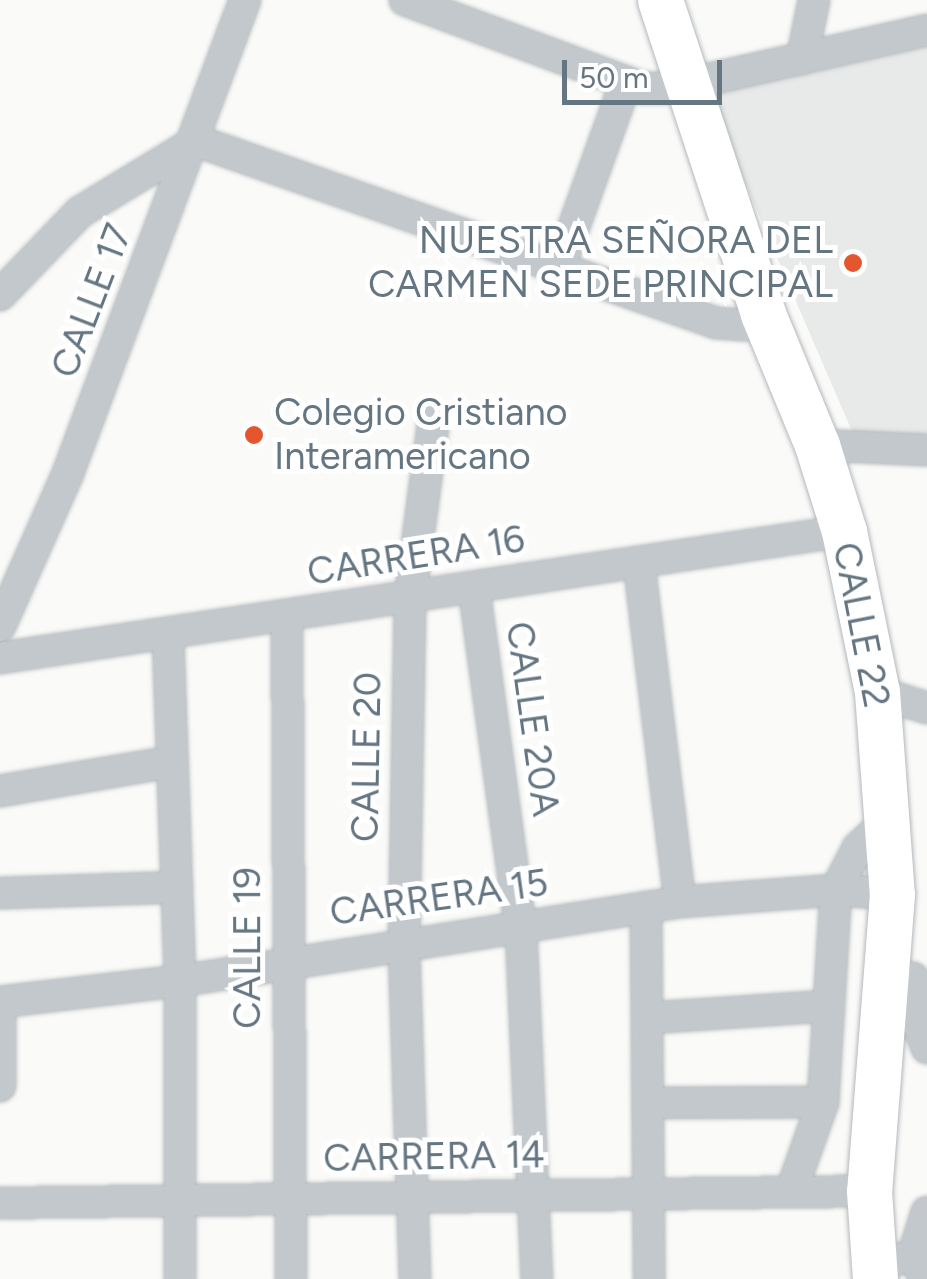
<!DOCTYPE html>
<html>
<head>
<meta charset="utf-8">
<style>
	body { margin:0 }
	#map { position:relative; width:927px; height:1279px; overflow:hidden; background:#fafaf8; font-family:Figtree,sans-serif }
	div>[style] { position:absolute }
	.built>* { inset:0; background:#e8e9e9 }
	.roads { filter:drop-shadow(0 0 2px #b4b9bd) drop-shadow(0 0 2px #b4b9bd) }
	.minor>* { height:30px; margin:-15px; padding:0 15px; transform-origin:15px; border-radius:15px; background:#c3c8cc }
	.highway>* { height:45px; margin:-22.5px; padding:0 22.5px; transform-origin:22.5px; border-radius:22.5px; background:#fff }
	.dots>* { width:28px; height:28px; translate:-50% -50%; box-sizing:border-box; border:5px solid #fff; border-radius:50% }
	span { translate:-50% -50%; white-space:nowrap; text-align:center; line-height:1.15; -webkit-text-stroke:10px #fff; paint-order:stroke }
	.poi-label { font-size:38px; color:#657683 }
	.right { translate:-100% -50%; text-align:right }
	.left { translate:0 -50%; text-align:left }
	.street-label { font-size:38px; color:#657683 }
	.scale { position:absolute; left:562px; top:60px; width:160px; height:45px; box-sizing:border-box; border:5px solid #657683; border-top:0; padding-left:12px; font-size:30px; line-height:35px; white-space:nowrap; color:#657683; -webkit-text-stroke:8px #fff; paint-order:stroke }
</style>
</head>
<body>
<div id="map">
	<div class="built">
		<i style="clip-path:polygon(927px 39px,927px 438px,854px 436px,705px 90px)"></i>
	</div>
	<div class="roads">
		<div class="minor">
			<i style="left:405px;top:0;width:254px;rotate:20.3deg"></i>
			<i style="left:643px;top:88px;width:27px"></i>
			<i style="left:670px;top:88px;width:263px;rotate:-12.7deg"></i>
			<i style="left:802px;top:59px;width:60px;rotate:-78.5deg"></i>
			<i style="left:559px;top:268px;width:198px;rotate:-70.2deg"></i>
			<i style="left:0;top:295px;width:115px;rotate:-46.1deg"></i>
			<i style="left:80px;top:212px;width:137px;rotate:-31.3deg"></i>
			<i style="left:197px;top:141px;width:550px;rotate:19.32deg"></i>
			<i style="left:716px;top:323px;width:28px;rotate:4deg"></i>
			<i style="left:744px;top:325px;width:22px;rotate:-30deg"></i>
			<i style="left:817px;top:445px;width:110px;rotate:2.6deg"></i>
			<i style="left:639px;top:563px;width:341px;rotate:83.1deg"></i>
			<i style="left:474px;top:588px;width:344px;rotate:82.2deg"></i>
			<i style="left:521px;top:929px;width:350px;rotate:87.4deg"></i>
			<i style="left:287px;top:617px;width:662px;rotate:89.65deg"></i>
			<i style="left:0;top:626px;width:167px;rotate:-66deg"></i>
			<i style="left:68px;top:473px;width:505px;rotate:-69.48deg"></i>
			<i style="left:168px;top:635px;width:346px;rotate:88deg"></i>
			<i style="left:180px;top:981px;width:298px;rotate:90deg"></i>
			<i style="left:0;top:658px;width:854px;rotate:-8.56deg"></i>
			<i style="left:877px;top:692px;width:52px;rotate:17.7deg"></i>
			<i style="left:0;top:791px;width:171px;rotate:-9.7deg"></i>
			<i style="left:0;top:893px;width:177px;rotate:-1.9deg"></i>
			<i style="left:646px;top:907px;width:372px;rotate:89.5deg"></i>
			<i style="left:913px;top:978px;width:37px;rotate:87deg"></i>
			<i style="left:915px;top:1015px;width:35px;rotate:70deg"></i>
			<i style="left:0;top:1002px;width:181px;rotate:-6.7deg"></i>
			<i style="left:180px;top:981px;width:506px;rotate:-8.98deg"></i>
			<i style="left:680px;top:902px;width:156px;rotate:-4.4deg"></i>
			<i style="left:836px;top:890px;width:56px;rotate:4.1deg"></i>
			<i style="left:648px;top:1018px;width:181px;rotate:-3.8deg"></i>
			<i style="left:0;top:1086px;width:84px;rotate:-90deg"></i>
			<i style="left:651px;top:1103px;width:172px;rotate:-0.3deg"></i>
			<i style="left:791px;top:1192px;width:96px;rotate:-70.4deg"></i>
			<i style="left:823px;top:1102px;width:212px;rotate:-86.5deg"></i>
			<i style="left:836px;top:890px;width:47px;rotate:-62.4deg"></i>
			<i style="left:858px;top:848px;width:44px;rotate:-43.2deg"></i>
			<i style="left:0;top:1203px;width:869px;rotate:-0.79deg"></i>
			<i style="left:913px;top:1256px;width:46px;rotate:-72.3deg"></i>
			<i style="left:874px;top:1265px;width:40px;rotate:-13deg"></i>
			<i style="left:913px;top:1256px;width:26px;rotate:62deg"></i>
			<i style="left:415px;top:1279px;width:332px;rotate:-91.9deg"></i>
			<i style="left:404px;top:947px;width:349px;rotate:-89deg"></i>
			<i style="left:410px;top:598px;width:181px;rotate:-82.4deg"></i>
		</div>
		<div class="highway">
			<i style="left:660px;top:0;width:330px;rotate:71.8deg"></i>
			<i style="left:763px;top:314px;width:142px;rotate:67.6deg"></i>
			<i style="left:817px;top:445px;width:90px;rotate:72.6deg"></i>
			<i style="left:844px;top:531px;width:164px;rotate:78.4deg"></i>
			<i style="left:877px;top:692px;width:203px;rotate:85.8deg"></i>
			<i style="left:892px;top:894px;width:298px;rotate:94.4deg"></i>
			<i style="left:869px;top:1191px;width:88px;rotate:86.1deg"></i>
		</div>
	</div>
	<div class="dots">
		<i style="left:853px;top:263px;background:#e4572e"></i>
		<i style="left:254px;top:435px;background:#e4572e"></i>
	</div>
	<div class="poi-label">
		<span class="right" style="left:833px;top:263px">NUESTRA SEÑORA DEL<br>CARMEN SEDE PRINCIPAL</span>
		<span class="left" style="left:274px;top:435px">Colegio Cristiano<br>Interamericano</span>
	</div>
	<div class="street-label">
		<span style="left:92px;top:301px;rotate:-69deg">CALLE 17</span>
		<span style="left:416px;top:556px;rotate:-9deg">CARRERA 16</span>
		<span style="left:861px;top:625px;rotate:79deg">CALLE 22</span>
		<span style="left:532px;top:719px;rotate:82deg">CALLE 20A</span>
		<span style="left:367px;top:757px;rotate:-89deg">CALLE 20</span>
		<span style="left:439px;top:898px;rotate:-8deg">CARRERA 15</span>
		<span style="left:248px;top:948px;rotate:-90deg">CALLE 19</span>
		<span style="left:434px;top:1157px;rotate:-1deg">CARRERA 14</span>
	</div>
	<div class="scale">50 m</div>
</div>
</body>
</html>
